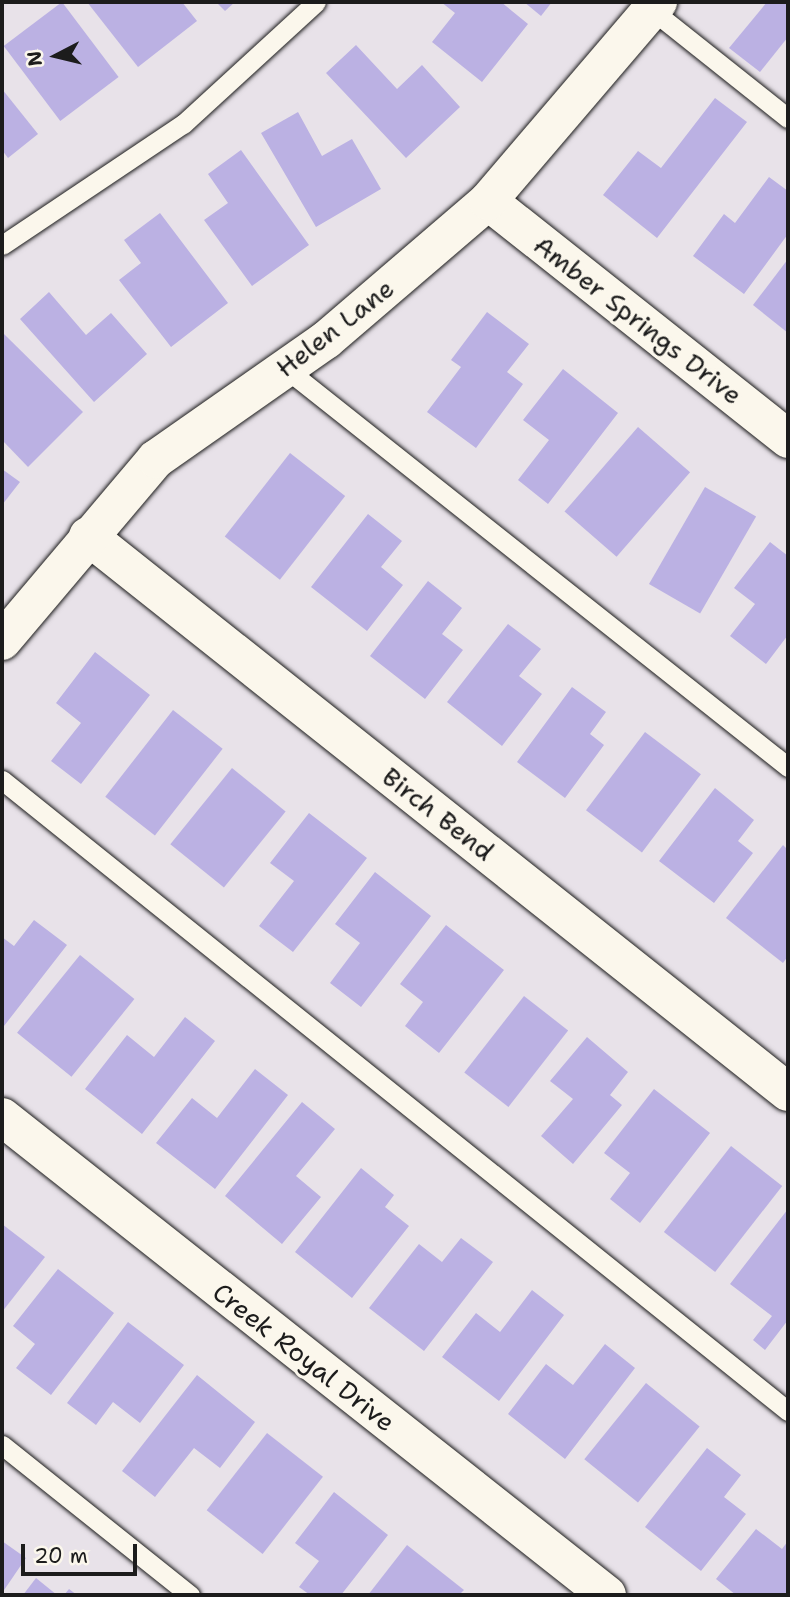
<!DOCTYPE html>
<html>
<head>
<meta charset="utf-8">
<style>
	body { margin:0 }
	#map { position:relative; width:790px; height:1597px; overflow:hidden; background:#e8e2e9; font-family:"Shantell Sans",sans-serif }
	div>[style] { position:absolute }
	.building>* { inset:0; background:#bbb1e3; transform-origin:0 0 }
	.roads { filter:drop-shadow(0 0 2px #1c1c1c) drop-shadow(0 0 2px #1c1c1c) }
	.lane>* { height:19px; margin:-9.5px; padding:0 9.5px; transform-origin:9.5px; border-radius:9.5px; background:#fbf7ec }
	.street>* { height:38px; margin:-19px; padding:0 19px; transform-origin:19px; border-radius:19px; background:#fbf7ec }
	span { translate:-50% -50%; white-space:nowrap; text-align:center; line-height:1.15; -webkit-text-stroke:6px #fbf7ec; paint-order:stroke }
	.street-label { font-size:26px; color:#1c1c1c }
	.frame { position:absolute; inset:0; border:4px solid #1c1c1c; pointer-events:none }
	.north { position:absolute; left:21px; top:21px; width:70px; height:70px; -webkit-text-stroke:5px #fbf7ec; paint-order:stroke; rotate:263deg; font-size:19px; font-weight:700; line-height:28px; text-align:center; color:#1c1c1c }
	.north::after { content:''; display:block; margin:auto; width:24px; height:32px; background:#1c1c1c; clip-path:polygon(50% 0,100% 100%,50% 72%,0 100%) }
	.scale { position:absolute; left:21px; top:1544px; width:116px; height:32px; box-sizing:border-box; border:4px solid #1c1c1c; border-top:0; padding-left:9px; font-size:21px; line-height:24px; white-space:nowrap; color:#1c1c1c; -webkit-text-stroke:5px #fbf7ec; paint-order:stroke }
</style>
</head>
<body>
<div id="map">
	<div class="building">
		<i style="left:62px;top:2px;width:94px;height:73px;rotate:53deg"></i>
		<i style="clip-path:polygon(87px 2px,182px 2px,197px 21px,138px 67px)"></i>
		<i style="clip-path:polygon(216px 2px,235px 2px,225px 11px)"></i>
		<i style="clip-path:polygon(441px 2px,501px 2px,528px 24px,482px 82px,432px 42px,455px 13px)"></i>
		<i style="clip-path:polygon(524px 2px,552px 2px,541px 16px)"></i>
		<i style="clip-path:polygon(767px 2px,788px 2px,788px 37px,760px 72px,729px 48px)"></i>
		<i style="clip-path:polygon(356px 45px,397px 89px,422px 65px,460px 107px,406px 158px,326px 73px)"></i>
		<i style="clip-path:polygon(2px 89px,38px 134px,8px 158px,2px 150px)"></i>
		<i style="clip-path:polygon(715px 98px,747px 122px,657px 238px,603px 195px,638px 151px,661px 168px)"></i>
		<i style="clip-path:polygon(298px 112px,322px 156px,352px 139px,381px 189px,316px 227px,261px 133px)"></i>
		<i style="clip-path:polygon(241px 150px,309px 245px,252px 286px,204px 220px,228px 203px,208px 174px)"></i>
		<i style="clip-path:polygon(769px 177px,788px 191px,788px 234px,744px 294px,693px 256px,724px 214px,735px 223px)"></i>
		<i style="clip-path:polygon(160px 213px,228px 303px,171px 347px,119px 280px,141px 263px,124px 240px)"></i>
		<i style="clip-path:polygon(788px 259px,788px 333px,753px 305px)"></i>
		<i style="clip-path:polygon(49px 292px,86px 335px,111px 313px,147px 354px,94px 402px,20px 319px)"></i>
		<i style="clip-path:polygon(487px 312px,529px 344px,507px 372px,523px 384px,476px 448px,427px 412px,461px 367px,451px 360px)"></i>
		<i style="clip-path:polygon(4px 334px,83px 412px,28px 467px,2px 440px)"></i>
		<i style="clip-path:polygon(563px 369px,618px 413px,548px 504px,518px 480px,549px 440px,523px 420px)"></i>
		<i style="left:638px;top:427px;width:69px;height:112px;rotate:41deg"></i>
		<i style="left:290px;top:453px;width:70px;height:106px;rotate:38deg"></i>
		<i style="clip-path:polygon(2px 469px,20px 482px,2px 505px)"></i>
		<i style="left:705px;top:487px;width:59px;height:112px;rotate:30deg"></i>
		<i style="clip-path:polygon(368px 514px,402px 541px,381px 567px,403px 585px,367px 631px,311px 587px)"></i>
		<i style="clip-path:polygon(770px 542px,788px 556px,788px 635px,766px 664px,730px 636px,755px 604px,734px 588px)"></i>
		<i style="clip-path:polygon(428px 581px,462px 608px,442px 634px,463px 650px,425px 699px,370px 656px)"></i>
		<i style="clip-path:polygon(508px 624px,541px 649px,519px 676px,542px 694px,502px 746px,447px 702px)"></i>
		<i style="clip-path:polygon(95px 652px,150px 695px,81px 784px,51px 761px,81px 723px,56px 703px)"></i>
		<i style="clip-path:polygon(572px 687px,606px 712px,590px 734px,604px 745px,565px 798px,517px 762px)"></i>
		<i style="left:173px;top:710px;width:63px;height:110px;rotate:38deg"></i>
		<i style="left:645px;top:732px;width:70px;height:98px;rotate:37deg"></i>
		<i style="left:232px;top:768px;width:69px;height:98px;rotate:39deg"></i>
		<i style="clip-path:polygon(715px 788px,754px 820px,738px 841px,753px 853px,714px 903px,659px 861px)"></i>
		<i style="clip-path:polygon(309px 813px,367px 858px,293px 952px,259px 926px,294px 881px,270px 863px)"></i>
		<i style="clip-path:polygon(783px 845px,788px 850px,788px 956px,783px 963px,726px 918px)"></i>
		<i style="clip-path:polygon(375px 872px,431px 916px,361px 1007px,330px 983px,360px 943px,335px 924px)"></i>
		<i style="clip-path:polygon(34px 920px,67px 945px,4px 1026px,2px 937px,14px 946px)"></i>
		<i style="clip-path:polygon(446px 925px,504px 970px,439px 1053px,405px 1026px,423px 1002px,400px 984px)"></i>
		<i style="left:80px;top:955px;width:70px;height:100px;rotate:39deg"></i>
		<i style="left:524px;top:996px;width:56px;height:97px;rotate:38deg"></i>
		<i style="clip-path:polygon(185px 1017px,215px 1041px,142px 1134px,85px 1089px,127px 1035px,154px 1057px)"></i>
		<i style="clip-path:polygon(587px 1037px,628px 1072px,610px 1095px,622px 1105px,573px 1164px,541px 1136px,573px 1099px,550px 1081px)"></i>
		<i style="clip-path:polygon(255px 1069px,288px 1095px,215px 1189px,156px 1143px,192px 1098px,217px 1118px)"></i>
		<i style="clip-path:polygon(654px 1089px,710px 1133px,640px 1223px,610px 1199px,630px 1173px,604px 1153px)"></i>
		<i style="clip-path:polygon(302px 1102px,335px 1129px,296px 1176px,321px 1197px,282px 1244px,225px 1196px)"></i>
		<i style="left:731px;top:1146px;width:65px;height:109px;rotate:38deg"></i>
		<i style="clip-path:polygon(361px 1168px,394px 1195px,385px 1207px,409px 1226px,352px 1298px,295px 1252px)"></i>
		<i style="clip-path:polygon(788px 1209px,788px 1320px,765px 1350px,753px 1340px,772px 1316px,730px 1284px)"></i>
		<i style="clip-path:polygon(2px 1224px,45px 1257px,2px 1312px)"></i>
		<i style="clip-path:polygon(461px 1238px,493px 1262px,424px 1351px,369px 1308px,419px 1244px,442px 1262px)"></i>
		<i style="clip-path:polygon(58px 1269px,114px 1313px,51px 1395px,16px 1368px,35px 1344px,13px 1326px)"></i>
		<i style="clip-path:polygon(532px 1290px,564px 1315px,499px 1401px,442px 1357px,476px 1313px,500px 1332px)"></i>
		<i style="clip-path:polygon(128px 1322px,184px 1365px,140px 1423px,113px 1402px,96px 1425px,67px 1403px)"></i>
		<i style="clip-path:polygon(605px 1344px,635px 1368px,565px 1459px,508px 1414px,546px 1364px,573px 1385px)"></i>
		<i style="clip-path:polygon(197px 1375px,255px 1422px,220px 1468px,194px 1448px,155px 1497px,122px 1471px)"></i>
		<i style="left:646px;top:1383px;width:69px;height:98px;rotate:39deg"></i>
		<i style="left:267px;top:1433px;width:71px;height:98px;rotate:38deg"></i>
		<i style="clip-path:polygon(707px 1448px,741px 1475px,724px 1497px,746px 1514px,701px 1571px,645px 1527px)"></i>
		<i style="clip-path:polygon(334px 1492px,388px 1535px,341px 1595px,310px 1595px,299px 1587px,319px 1561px,295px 1543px)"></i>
		<i style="clip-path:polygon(756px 1529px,782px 1549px,788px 1541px,788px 1595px,736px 1595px,716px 1579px)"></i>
		<i style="clip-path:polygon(2px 1541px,26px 1558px,2px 1593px)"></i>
		<i style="clip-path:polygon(407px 1545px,464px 1590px,459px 1595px,368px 1595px)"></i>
		<i style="clip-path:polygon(36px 1578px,57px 1595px,23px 1595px)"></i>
		<i style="clip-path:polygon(69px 1589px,77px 1595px,64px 1595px)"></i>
	</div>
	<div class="roads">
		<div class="lane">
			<i style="left:652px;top:10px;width:174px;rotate:38.5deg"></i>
			<i style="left:2px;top:245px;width:218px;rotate:-33.8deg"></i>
			<i style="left:183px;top:124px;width:180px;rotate:-42.5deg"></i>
			<i style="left:285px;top:368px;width:642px;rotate:38.42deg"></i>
			<i style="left:2px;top:780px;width:1008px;rotate:38.76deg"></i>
			<i style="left:2px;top:1445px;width:241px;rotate:38.6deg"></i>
		</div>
		<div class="street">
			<i style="left:488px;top:201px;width:383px;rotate:38.4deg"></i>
			<i style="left:88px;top:536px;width:894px;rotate:38.46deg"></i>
			<i style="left:2px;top:641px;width:238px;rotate:-49.8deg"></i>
			<i style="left:156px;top:459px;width:208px;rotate:-35deg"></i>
			<i style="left:326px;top:340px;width:213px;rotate:-40.6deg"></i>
			<i style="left:488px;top:201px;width:262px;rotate:-49.5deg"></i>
			<i style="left:2px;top:1117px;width:771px;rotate:38.31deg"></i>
		</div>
	</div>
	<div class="street-label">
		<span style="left:638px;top:320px;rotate:38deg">Amber Springs Drive</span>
		<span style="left:335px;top:328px;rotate:-38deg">Helen Lane</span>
		<span style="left:438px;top:814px;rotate:38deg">Birch Bend</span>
		<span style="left:304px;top:1357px;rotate:38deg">Creek Royal Drive</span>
	</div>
	<div class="frame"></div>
	<div class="north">N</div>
	<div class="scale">20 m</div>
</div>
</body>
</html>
